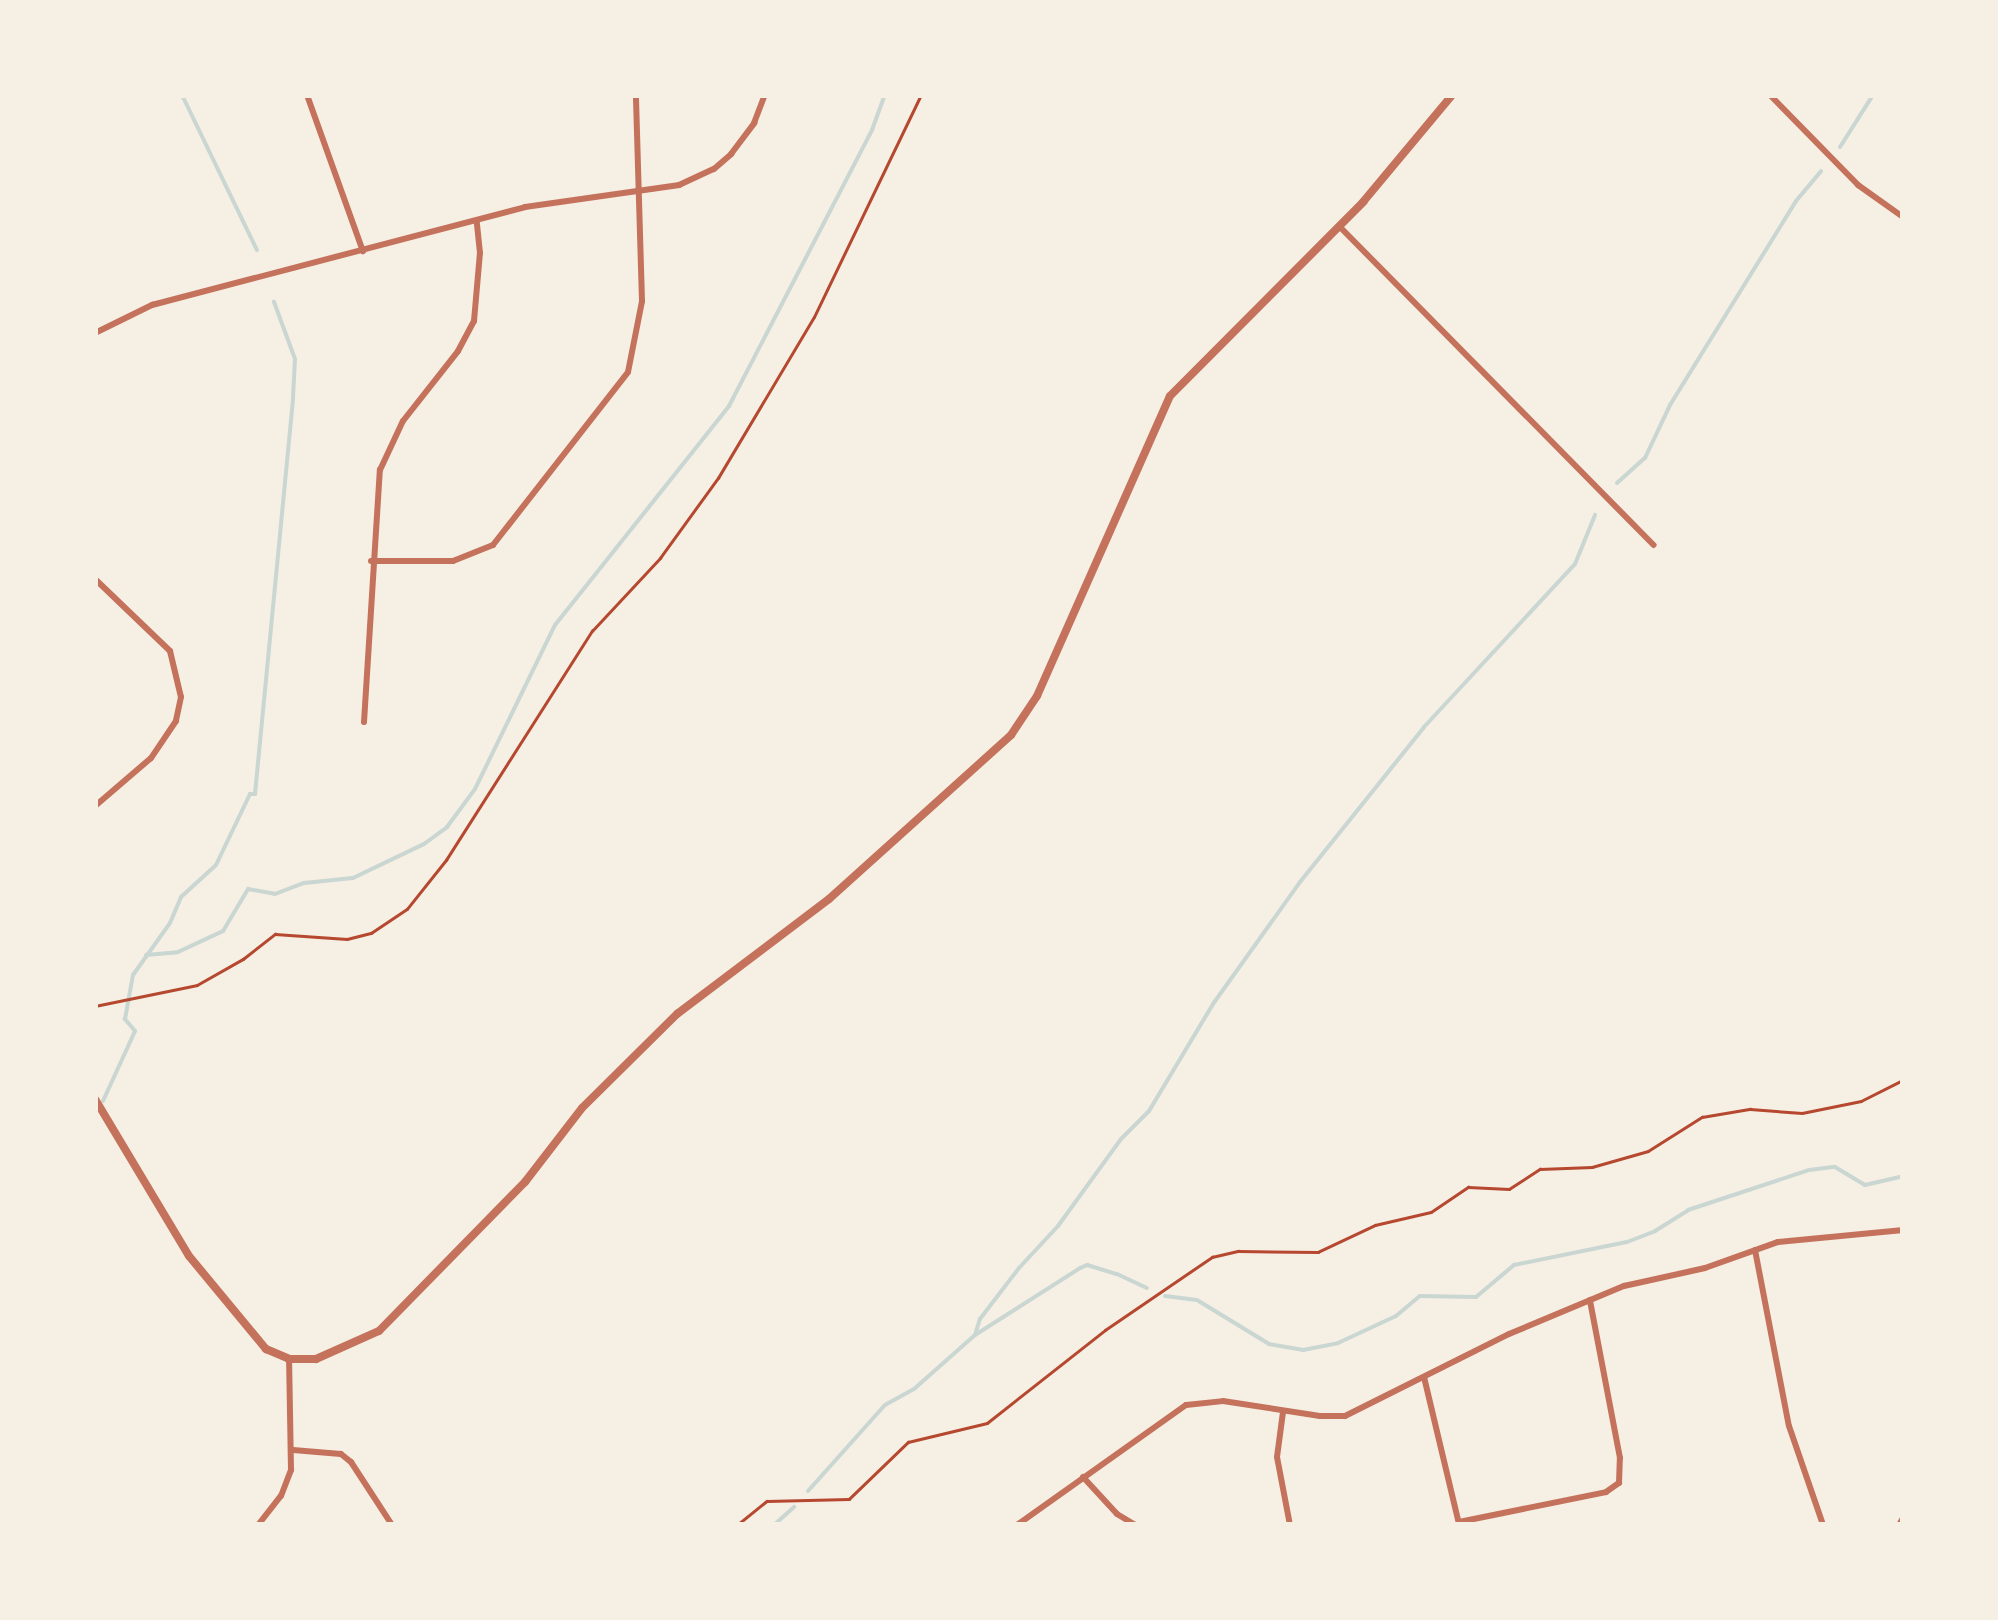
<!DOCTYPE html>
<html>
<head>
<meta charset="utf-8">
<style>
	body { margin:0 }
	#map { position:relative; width:1998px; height:1620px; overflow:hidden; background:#f6efe4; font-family:Manrope,sans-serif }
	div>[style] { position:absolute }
	.stream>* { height:4px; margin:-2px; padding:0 2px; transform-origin:2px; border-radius:2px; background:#c9d6d2 }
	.path>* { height:2.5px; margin:-1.25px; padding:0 1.25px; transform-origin:1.25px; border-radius:1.25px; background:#b5482f }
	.minor>* { height:6px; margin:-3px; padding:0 3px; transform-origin:3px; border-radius:3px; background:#c5725c }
	.tertiary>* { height:8px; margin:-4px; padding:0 4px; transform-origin:4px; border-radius:4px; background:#c5725c }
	span { translate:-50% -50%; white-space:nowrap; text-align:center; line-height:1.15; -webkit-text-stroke:10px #f6efe4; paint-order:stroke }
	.frame { position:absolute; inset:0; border:98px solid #f6efe4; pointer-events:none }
</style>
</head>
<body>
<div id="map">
	<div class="stream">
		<i style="left:182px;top:95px;width:172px;rotate:64.2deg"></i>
		<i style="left:1840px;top:147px;width:62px;rotate:-57.6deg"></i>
		<i style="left:1617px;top:483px;width:38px;rotate:-42deg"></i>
		<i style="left:1645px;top:458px;width:59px;rotate:-64.7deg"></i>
		<i style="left:1670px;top:405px;width:89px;rotate:-58.3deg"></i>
		<i style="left:1717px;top:329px;width:150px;rotate:-58.3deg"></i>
		<i style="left:1796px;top:201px;width:39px;rotate:-50deg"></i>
		<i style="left:146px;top:955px;width:32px;rotate:-5deg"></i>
		<i style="left:178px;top:952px;width:50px;rotate:-25deg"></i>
		<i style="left:223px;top:931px;width:49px;rotate:-59.2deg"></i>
		<i style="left:248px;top:889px;width:27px;rotate:10deg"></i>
		<i style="left:275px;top:894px;width:31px;rotate:-21deg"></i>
		<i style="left:304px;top:883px;width:49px;rotate:-5.8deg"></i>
		<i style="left:353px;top:878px;width:79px;rotate:-25.6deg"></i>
		<i style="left:424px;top:844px;width:29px;rotate:-36deg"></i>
		<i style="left:447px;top:827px;width:47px;rotate:-53.6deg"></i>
		<i style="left:475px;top:789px;width:182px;rotate:-64deg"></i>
		<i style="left:555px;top:625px;width:280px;rotate:-51.5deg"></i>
		<i style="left:729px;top:406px;width:311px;rotate:-62.6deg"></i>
		<i style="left:872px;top:130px;width:37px;rotate:-70deg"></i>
		<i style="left:103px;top:1101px;width:77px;rotate:-65.4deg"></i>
		<i style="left:135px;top:1031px;width:16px;rotate:-130deg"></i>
		<i style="left:125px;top:1019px;width:45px;rotate:-79.7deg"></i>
		<i style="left:133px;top:975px;width:64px;rotate:-54.6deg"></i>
		<i style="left:170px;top:923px;width:28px;rotate:-67deg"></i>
		<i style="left:181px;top:897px;width:47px;rotate:-42.4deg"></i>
		<i style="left:216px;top:865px;width:79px;rotate:-64.4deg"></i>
		<i style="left:250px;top:794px;width:5px"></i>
		<i style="left:255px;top:794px;width:399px;rotate:-84.5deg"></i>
		<i style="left:293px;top:397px;width:38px;rotate:-87deg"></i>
		<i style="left:295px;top:359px;width:61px;rotate:-110.2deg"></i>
		<i style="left:1165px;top:1296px;width:32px;rotate:7deg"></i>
		<i style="left:1197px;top:1300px;width:84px;rotate:31.4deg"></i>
		<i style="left:1269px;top:1344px;width:35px;rotate:10deg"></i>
		<i style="left:1303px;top:1350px;width:36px;rotate:-11deg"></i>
		<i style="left:1338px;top:1343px;width:64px;rotate:-25deg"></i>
		<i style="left:1396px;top:1316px;width:31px;rotate:-40deg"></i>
		<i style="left:1420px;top:1296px;width:56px;rotate:1deg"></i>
		<i style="left:1476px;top:1297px;width:50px;rotate:-40.1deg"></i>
		<i style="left:1514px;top:1265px;width:115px;rotate:-11.5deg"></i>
		<i style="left:1627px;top:1242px;width:30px;rotate:-21deg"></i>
		<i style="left:1655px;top:1231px;width:39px;rotate:-32deg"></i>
		<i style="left:1688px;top:1210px;width:127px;rotate:-18.3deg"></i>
		<i style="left:1809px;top:1170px;width:26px;rotate:-7deg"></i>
		<i style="left:1835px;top:1167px;width:35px;rotate:31deg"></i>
		<i style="left:1865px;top:1185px;width:39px;rotate:-13deg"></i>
		<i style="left:975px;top:1335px;width:17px;rotate:-73deg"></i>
		<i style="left:980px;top:1319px;width:64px;rotate:-52.6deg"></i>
		<i style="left:1019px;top:1268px;width:57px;rotate:-47.1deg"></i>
		<i style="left:1058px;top:1226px;width:107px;rotate:-54.1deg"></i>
		<i style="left:1121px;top:1139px;width:40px;rotate:-45deg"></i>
		<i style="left:1149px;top:1111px;width:125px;rotate:-59.1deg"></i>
		<i style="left:1213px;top:1004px;width:150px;rotate:-54.5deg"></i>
		<i style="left:1300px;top:882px;width:198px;rotate:-51.3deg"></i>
		<i style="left:1424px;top:727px;width:222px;rotate:-47.2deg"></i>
		<i style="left:1575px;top:564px;width:53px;rotate:-67.8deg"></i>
		<i style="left:808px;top:1491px;width:115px;rotate:-48.2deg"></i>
		<i style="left:885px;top:1405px;width:33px;rotate:-29deg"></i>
		<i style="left:914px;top:1389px;width:81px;rotate:-41.5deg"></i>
		<i style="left:975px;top:1335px;width:125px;rotate:-32.5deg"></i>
		<i style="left:1080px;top:1268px;width:8px;rotate:-23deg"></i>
		<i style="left:1087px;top:1265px;width:31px;rotate:17deg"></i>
		<i style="left:1117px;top:1274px;width:33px;rotate:25deg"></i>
		<i style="left:774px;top:1525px;width:27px;rotate:-42deg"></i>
	</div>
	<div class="path">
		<i style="left:95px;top:1006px;width:104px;rotate:-11.6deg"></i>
		<i style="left:197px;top:985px;width:53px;rotate:-29.5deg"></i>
		<i style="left:243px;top:959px;width:41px;rotate:-38deg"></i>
		<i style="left:275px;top:934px;width:72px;rotate:4deg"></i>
		<i style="left:347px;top:939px;width:25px;rotate:-14deg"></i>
		<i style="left:371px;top:933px;width:43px;rotate:-33.7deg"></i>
		<i style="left:407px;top:909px;width:63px;rotate:-51.5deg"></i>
		<i style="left:446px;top:860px;width:272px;rotate:-57.5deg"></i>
		<i style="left:592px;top:631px;width:100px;rotate:-47deg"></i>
		<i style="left:660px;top:558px;width:99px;rotate:-54.1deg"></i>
		<i style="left:718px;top:478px;width:187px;rotate:-59.2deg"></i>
		<i style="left:814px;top:317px;width:246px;rotate:-64.3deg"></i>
		<i style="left:737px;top:1525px;width:38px;rotate:-39deg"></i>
		<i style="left:767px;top:1501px;width:82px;rotate:-1.4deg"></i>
		<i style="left:849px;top:1499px;width:82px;rotate:-44deg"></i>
		<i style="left:908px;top:1442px;width:81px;rotate:-13.5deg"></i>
		<i style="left:987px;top:1423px;width:150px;rotate:-38.2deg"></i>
		<i style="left:1105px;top:1330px;width:130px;rotate:-34.3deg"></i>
		<i style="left:1212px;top:1257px;width:27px;rotate:-13deg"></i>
		<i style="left:1238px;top:1251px;width:80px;rotate:0.7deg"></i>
		<i style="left:1318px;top:1252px;width:63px;rotate:-25.3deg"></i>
		<i style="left:1375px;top:1225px;width:57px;rotate:-13.1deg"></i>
		<i style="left:1431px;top:1212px;width:45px;rotate:-34deg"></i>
		<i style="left:1468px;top:1187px;width:41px;rotate:2.8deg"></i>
		<i style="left:1509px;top:1189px;width:37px;rotate:-33deg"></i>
		<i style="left:1540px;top:1169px;width:52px;rotate:-2.2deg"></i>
		<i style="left:1592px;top:1167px;width:58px;rotate:-15.9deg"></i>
		<i style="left:1648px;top:1151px;width:64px;rotate:-32.2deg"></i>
		<i style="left:1702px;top:1117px;width:49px;rotate:-9.5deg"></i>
		<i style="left:1750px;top:1109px;width:52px;rotate:4.4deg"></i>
		<i style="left:1802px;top:1113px;width:60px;rotate:-11.5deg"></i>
		<i style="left:1861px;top:1101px;width:47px;rotate:-26.6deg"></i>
	</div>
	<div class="minor">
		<i style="left:307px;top:95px;width:166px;rotate:70.3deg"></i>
		<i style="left:1770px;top:95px;width:126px;rotate:45.6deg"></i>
		<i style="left:1858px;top:185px;width:55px;rotate:35.4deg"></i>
		<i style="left:1339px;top:226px;width:448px;rotate:45.4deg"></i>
		<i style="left:95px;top:333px;width:64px;rotate:-26.2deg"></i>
		<i style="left:152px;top:305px;width:386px;rotate:-14.7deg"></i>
		<i style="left:525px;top:207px;width:156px;rotate:-8.1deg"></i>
		<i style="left:679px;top:185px;width:38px;rotate:-25deg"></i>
		<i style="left:714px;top:169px;width:23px;rotate:-41deg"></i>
		<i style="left:731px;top:154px;width:39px;rotate:-53deg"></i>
		<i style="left:754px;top:123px;width:30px;rotate:-69deg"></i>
		<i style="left:371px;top:561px;width:82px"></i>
		<i style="left:453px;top:561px;width:43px;rotate:-21.8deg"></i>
		<i style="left:493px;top:545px;width:219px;rotate:-52deg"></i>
		<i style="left:628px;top:372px;width:72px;rotate:-78.8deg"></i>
		<i style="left:642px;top:301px;width:206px;rotate:-91.7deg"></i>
		<i style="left:95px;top:579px;width:104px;rotate:43.8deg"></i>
		<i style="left:170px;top:651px;width:47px;rotate:76.6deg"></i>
		<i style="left:181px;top:697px;width:25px;rotate:102deg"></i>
		<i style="left:176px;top:721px;width:45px;rotate:124deg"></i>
		<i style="left:151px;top:758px;width:74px;rotate:139.4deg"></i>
		<i style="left:364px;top:722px;width:253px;rotate:-86.4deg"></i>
		<i style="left:380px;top:470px;width:54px;rotate:-64.9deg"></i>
		<i style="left:403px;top:421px;width:89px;rotate:-51.8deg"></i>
		<i style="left:458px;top:351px;width:34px;rotate:-62deg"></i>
		<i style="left:474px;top:321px;width:68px;rotate:-85deg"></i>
		<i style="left:480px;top:253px;width:31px;rotate:-96deg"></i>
		<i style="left:1755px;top:1250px;width:179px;rotate:79.1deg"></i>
		<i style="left:1789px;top:1426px;width:105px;rotate:71deg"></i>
		<i style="left:1424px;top:1377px;width:151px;rotate:76.6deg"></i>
		<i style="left:1283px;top:1412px;width:45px;rotate:97.6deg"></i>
		<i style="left:1277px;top:1457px;width:69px;rotate:79.2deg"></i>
		<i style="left:293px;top:1450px;width:48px;rotate:4.8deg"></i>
		<i style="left:341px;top:1454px;width:13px;rotate:39deg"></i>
		<i style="left:351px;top:1462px;width:75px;rotate:56.9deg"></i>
		<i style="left:1083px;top:1477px;width:50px;rotate:47.4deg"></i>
		<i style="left:1117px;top:1514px;width:21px;rotate:31deg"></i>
		<i style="left:1459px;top:1522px;width:150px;rotate:-11.5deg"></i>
		<i style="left:1606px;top:1492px;width:16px;rotate:-35deg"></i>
		<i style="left:1619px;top:1483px;width:25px;rotate:-88deg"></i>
		<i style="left:1620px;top:1458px;width:161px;rotate:-100.8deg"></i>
		<i style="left:258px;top:1525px;width:37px;rotate:-52deg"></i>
		<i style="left:281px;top:1496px;width:28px;rotate:-69deg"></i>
		<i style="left:291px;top:1470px;width:111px;rotate:-91deg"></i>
		<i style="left:1017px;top:1525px;width:207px;rotate:-35.4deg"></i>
		<i style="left:1186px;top:1405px;width:37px;rotate:-6deg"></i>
		<i style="left:1223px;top:1401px;width:98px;rotate:8.8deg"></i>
		<i style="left:1320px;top:1416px;width:25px"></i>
		<i style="left:1345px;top:1416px;width:183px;rotate:-26.6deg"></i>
		<i style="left:1509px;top:1334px;width:125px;rotate:-22.7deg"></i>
		<i style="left:1624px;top:1286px;width:83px;rotate:-12.5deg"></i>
		<i style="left:1705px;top:1268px;width:77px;rotate:-19.6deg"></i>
		<i style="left:1778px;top:1242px;width:126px;rotate:-5.5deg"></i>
		<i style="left:1899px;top:1525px;width:8px;rotate:-60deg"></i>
	</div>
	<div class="tertiary">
		<i style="left:95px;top:1099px;width:183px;rotate:59.1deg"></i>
		<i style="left:189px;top:1256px;width:121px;rotate:50.4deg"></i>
		<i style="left:266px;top:1349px;width:25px;rotate:23deg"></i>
		<i style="left:289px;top:1359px;width:27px"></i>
		<i style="left:316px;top:1359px;width:69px;rotate:-24deg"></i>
		<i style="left:379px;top:1331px;width:209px;rotate:-45.6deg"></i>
		<i style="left:525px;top:1182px;width:93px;rotate:-52.4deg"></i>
		<i style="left:582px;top:1108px;width:134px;rotate:-44.7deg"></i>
		<i style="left:677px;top:1014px;width:191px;rotate:-37.1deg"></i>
		<i style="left:829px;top:899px;width:245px;rotate:-42deg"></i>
		<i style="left:1011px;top:735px;width:47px;rotate:-56.3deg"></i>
		<i style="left:1037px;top:696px;width:328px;rotate:-66.1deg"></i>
		<i style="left:1170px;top:396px;width:274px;rotate:-45.1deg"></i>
		<i style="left:1363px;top:202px;width:139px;rotate:-50.2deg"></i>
	</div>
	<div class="frame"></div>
</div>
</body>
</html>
